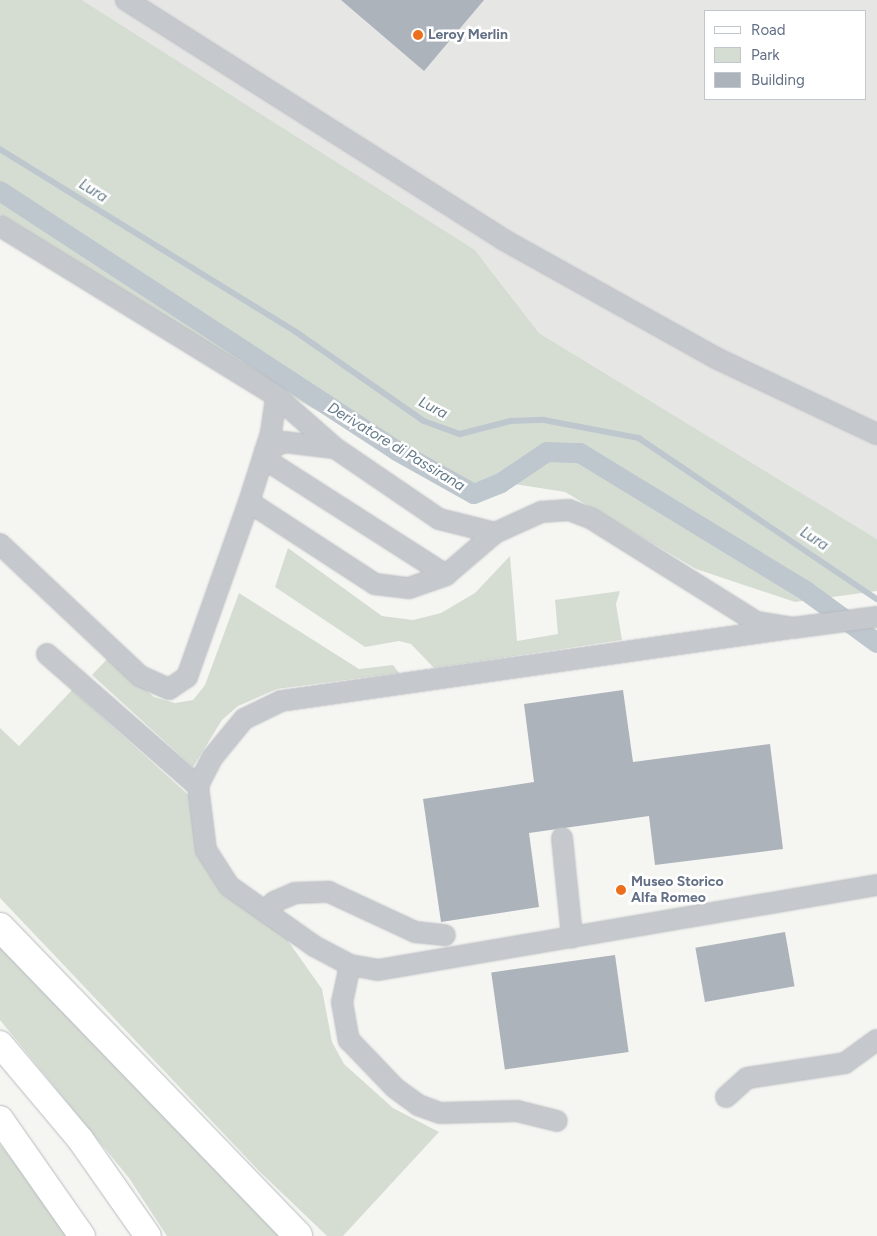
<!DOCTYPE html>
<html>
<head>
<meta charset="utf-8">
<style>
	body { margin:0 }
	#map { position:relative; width:877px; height:1236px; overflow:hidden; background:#f5f6f2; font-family:Figtree,sans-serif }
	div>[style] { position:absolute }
	.built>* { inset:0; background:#e6e6e5 }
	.green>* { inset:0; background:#d5ddd3 }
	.stream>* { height:5.5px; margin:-2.75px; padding:0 2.75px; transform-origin:2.75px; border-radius:2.75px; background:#bec7ce }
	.canal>* { height:20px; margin:-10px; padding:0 10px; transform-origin:10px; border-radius:10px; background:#bec7ce }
	.building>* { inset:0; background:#adb3bb; transform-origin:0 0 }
	.roads { filter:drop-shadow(0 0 1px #b8bbc0) drop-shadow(0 0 1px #b8bbc0) }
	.minor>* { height:20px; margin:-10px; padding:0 10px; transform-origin:10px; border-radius:10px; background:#c5c8cc }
	.major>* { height:26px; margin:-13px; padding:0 13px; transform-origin:13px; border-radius:13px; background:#fff }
	.highway>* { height:28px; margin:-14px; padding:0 14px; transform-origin:14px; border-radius:14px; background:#fff }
	.dots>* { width:14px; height:14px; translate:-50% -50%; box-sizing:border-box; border:2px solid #fff; border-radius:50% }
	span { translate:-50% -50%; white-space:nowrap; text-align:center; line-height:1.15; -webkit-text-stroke:5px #fff; paint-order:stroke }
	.poi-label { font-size:14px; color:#637085; font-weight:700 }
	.left { translate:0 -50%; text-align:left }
	.water-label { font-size:15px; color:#637988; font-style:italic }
	.legend { position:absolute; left:704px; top:10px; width:162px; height:90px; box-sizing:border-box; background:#fff; border:1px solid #c1c6ce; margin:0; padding:6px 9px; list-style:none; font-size:15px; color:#637085 }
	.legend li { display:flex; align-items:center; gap:10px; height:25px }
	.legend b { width:25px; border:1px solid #c1c6ce }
</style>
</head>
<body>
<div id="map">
	<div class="built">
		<i style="clip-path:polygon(evenodd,82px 0,877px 0,877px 539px,539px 333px,475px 250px,82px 0,706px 11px,866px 11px,866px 99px,706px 99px,706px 11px)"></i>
	</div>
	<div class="green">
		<i style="clip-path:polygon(0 0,82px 0,475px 250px,539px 333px,877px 539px,877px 591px,795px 602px,696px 569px,565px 492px,501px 482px,461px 487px,308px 406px,0 214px)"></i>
		<i style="clip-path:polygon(288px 548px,382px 616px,413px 620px,441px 613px,475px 593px,510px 556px,517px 641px,558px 634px,555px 600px,620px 591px,616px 604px,622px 640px,434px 668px,411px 644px,399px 641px,365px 647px,275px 587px)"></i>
		<i style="clip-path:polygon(239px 593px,359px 669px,393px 665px,399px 673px,277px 689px,238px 706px,222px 720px,193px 767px,92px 675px,109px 657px,154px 697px,175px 703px,193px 700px,205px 685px)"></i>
		<i style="clip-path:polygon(72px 690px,194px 800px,202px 853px,276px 924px,322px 989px,332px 1042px,344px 1064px,393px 1108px,439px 1132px,343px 1236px,327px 1236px,260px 1172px,0 898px,0 728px,19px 746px)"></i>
		<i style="clip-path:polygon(0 940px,286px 1236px,167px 1236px,129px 1178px,0 1020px)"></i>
		<i style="clip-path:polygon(0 1144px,36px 1191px,68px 1236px,0 1236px)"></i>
	</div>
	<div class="stream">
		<i style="left:0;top:149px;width:347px;rotate:31.7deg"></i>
		<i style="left:295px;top:331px;width:157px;rotate:34.9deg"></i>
		<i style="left:424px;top:421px;width:38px;rotate:20deg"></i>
		<i style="left:460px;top:434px;width:53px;rotate:-14.3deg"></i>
		<i style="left:511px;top:421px;width:33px;rotate:-2deg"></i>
		<i style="left:544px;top:420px;width:97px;rotate:10.7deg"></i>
		<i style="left:639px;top:438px;width:287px;rotate:34.1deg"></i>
	</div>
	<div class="canal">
		<i style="left:0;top:191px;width:475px;rotate:33.2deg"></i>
		<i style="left:397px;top:451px;width:88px;rotate:29.2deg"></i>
		<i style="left:474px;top:494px;width:29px;rotate:-22deg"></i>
		<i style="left:501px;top:483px;width:55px;rotate:-34deg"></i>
		<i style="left:547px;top:452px;width:33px;rotate:2deg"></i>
		<i style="left:580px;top:453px;width:265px;rotate:31.4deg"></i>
		<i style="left:806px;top:591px;width:88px;rotate:36.2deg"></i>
	</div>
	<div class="building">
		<i style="clip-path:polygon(341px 0,484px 0,424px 71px)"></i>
		<i style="clip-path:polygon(623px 690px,633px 762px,770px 744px,783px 849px,655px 865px,649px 816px,529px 833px,539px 907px,441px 922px,423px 799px,534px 782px,524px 704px)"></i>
		<i style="left:785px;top:932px;width:55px;height:91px;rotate:80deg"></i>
		<i style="left:615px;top:955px;width:98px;height:125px;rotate:82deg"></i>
	</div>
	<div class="roads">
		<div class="minor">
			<i style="left:126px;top:0;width:448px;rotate:32.4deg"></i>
			<i style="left:504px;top:240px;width:245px;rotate:29.1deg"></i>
			<i style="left:718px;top:359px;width:176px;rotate:25.3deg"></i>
			<i style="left:0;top:226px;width:324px;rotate:31.6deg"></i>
			<i style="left:276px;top:396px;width:79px;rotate:41.4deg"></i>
			<i style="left:335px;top:448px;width:126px;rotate:34.3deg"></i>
			<i style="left:439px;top:519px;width:58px;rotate:14deg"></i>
			<i style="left:265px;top:451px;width:21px;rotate:-25deg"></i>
			<i style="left:284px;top:442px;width:51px;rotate:6.7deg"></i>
			<i style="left:263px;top:458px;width:217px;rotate:32.6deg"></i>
			<i style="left:249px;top:502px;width:72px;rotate:-72.3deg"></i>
			<i style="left:271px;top:433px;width:37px;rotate:-82deg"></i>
			<i style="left:0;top:544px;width:192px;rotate:43.3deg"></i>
			<i style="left:140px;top:676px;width:32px;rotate:24deg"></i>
			<i style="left:169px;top:689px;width:22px;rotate:-34deg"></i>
			<i style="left:187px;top:677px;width:186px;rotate:-70.5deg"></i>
			<i style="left:249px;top:502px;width:150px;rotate:33.1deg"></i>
			<i style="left:375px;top:584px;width:34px;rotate:7deg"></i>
			<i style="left:409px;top:588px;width:39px;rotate:-19deg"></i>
			<i style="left:446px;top:575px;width:65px;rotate:-40.6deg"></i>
			<i style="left:495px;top:533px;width:51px;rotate:-24.5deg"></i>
			<i style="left:541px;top:512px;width:28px;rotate:-4deg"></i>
			<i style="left:569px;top:510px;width:25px;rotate:21deg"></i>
			<i style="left:592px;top:519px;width:194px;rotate:32.1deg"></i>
			<i style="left:756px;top:622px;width:36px;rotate:9deg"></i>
			<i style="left:792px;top:628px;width:86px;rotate:-7.4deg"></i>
			<i style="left:792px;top:628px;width:516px;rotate:171.87deg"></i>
			<i style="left:281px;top:701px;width:41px;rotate:154.1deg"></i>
			<i style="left:244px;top:719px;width:50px;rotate:129.4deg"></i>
			<i style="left:212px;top:758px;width:31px;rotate:117deg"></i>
			<i style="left:198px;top:786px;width:64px;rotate:82.9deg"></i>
			<i style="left:206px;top:850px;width:43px;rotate:57.4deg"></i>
			<i style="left:229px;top:886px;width:104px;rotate:35.2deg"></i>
			<i style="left:314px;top:946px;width:41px;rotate:27.8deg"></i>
			<i style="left:350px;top:965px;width:28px;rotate:10deg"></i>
			<i style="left:378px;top:970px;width:506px;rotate:-9.67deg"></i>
			<i style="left:47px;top:654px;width:201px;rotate:41.2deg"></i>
			<i style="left:562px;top:838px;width:100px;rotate:84.2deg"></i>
			<i style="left:267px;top:911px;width:11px;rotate:-52deg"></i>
			<i style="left:274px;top:902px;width:23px;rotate:-23deg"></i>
			<i style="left:295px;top:893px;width:34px;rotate:-2deg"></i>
			<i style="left:329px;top:892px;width:95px;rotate:24.9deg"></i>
			<i style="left:415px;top:932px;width:30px;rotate:6deg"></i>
			<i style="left:350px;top:965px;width:38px;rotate:102deg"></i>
			<i style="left:342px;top:1002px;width:39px;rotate:80deg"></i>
			<i style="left:349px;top:1040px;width:66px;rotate:46.2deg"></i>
			<i style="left:395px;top:1088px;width:29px;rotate:36deg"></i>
			<i style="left:418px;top:1105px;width:23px;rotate:20deg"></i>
			<i style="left:440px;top:1113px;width:77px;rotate:-1.5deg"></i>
			<i style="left:517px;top:1111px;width:41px;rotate:14deg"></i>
			<i style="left:726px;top:1097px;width:28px;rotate:-42deg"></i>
			<i style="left:747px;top:1078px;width:99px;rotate:-8.7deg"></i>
			<i style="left:845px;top:1063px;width:39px;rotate:-36deg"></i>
		</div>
		<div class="major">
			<i style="left:0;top:1044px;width:124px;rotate:49.9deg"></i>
			<i style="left:80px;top:1139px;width:118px;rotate:55deg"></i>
			<i style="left:0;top:1119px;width:143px;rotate:55deg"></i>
		</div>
		<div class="highway">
			<i style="left:0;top:927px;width:429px;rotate:46deg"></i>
		</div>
	</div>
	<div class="dots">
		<i style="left:418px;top:35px;background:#eb6f1d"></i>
		<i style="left:621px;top:890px;background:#eb6f1d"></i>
	</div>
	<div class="poi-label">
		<span class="left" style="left:428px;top:35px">Leroy Merlin</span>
		<span class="left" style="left:631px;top:890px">Museo Storico<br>Alfa Romeo</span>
	</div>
	<div class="water-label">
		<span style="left:93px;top:191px;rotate:32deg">Lura</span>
		<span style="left:433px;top:408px;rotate:27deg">Lura</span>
		<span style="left:396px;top:447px;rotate:31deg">Derivatore di Passirana</span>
		<span style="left:814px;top:539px;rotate:33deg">Lura</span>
	</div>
	<ul class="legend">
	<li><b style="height:6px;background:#fff"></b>Road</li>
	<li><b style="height:14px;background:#d5ddd3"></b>Park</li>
	<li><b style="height:14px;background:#adb3bb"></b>Building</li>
	</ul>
</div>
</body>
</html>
